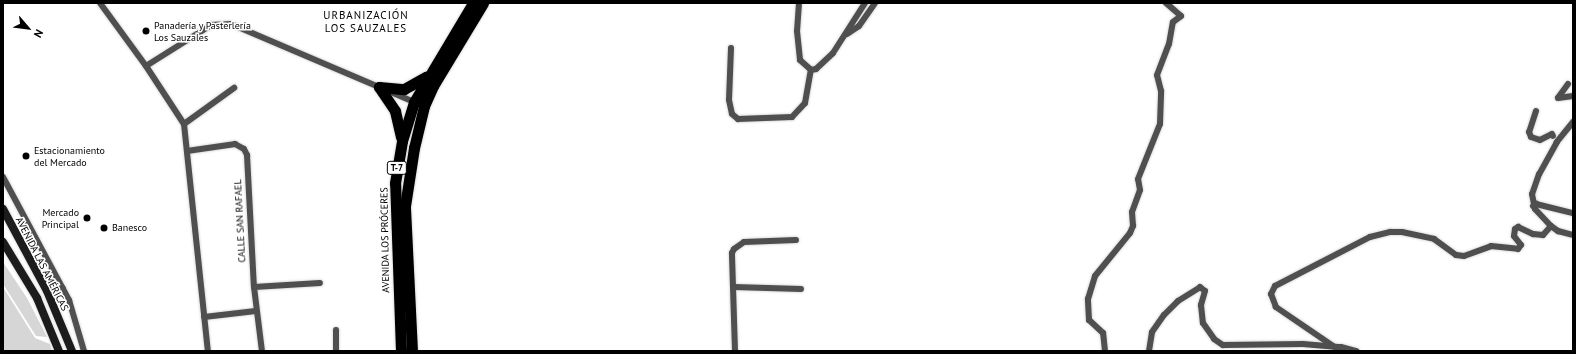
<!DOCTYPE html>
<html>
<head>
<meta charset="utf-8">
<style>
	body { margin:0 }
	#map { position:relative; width:1576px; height:354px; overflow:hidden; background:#fff; font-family:"PT Sans",sans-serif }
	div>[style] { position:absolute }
	.green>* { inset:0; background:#d6d6d6 }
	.roads { filter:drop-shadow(0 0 1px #dbdbdb) drop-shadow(0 0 1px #dbdbdb) }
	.street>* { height:6px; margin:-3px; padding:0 3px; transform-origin:3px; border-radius:3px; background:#4f4f4f }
	.secondary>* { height:8px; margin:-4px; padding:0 4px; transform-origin:4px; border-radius:4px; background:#1c1c1c }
	.highway>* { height:11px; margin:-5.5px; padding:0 5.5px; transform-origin:5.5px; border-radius:5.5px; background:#000 }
	.dots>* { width:11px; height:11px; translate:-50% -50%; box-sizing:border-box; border:2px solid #fff; border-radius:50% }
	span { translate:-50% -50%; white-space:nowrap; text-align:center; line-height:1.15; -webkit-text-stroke:3px #fff; paint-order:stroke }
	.shield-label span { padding:1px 3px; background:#fff; border:1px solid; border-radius:3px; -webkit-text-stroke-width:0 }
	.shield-label { font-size:9px; color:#000; font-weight:700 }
	.poi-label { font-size:10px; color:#000 }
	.left { translate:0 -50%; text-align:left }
	.right { translate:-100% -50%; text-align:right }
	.street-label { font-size:10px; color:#000 }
	.neighbourhood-label { font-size:11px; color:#000; letter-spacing:1px }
	.frame { position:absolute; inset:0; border:4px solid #000; pointer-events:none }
	.north { position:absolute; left:8px; top:8px; width:40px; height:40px; -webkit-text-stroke:3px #fff; paint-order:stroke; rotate:118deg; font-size:11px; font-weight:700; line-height:16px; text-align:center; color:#000 }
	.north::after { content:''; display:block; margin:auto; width:14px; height:18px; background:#000; clip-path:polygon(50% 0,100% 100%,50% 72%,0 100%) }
</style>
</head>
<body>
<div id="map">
	<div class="green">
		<i style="clip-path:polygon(3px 262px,27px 298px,47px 337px,36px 336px,3px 284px)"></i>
		<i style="clip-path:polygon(3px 287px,35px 338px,50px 344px,52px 351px,3px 351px)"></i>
	</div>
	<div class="roads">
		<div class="street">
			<i style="left:100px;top:3px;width:78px;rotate:53.9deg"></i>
			<i style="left:146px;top:66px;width:69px;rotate:56.8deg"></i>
			<i style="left:184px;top:124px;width:228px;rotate:84deg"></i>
			<i style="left:799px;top:3px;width:28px;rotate:94deg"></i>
			<i style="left:797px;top:31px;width:29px;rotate:84deg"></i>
			<i style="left:800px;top:60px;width:15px;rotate:42deg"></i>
			<i style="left:811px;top:70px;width:5px;rotate:-11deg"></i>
			<i style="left:816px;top:69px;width:23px;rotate:-43deg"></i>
			<i style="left:833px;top:53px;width:59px;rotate:-57.4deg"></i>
			<i style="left:847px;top:34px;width:14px;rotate:-34deg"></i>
			<i style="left:859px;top:26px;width:28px;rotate:-55deg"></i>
			<i style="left:731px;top:48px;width:52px;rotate:92.2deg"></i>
			<i style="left:729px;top:100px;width:14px;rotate:78deg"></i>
			<i style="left:732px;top:114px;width:8px;rotate:40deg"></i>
			<i style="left:738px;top:119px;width:54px;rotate:-2.1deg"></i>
			<i style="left:792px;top:117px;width:19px;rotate:-47deg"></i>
			<i style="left:805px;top:103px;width:34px;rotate:-80deg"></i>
			<i style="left:146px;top:66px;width:77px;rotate:-32.2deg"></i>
			<i style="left:211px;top:25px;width:20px;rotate:-3deg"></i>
			<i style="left:231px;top:24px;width:201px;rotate:23.1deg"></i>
			<i style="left:1568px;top:84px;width:17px;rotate:126deg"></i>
			<i style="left:1558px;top:98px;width:15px;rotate:-8deg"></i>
			<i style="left:1536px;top:111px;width:22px;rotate:108deg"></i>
			<i style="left:1529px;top:132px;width:5px;rotate:68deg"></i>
			<i style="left:1531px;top:137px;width:9px;rotate:18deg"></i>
			<i style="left:1540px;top:140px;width:13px;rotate:-27deg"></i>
			<i style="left:1552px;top:134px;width:2px;rotate:63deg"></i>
			<i style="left:1573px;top:122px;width:26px;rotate:129deg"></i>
			<i style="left:1557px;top:142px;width:37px;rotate:119deg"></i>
			<i style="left:1539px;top:174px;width:21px;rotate:109deg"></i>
			<i style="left:1532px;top:194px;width:15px;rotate:79deg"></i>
			<i style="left:1535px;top:209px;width:23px;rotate:47deg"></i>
			<i style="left:1551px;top:226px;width:9px;rotate:36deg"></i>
			<i style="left:1558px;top:231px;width:16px;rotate:15deg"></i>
			<i style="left:184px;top:124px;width:62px;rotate:-35.8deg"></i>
			<i style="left:187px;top:151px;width:49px;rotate:-8.3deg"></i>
			<i style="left:235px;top:144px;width:10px;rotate:29deg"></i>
			<i style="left:244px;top:149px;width:7px;rotate:63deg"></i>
			<i style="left:247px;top:155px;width:132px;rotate:87deg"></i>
			<i style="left:254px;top:287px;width:64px;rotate:82.9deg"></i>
			<i style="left:3px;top:177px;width:140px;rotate:61.8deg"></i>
			<i style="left:69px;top:300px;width:53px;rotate:73.6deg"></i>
			<i style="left:1533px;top:206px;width:4px;rotate:-34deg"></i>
			<i style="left:1536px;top:204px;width:38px;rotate:14deg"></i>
			<i style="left:254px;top:287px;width:66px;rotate:-3.5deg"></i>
			<i style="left:734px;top:287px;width:67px;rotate:1.7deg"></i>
			<i style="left:48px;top:294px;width:16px;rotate:-22deg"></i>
			<i style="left:204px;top:317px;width:52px;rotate:-6.6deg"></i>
			<i style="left:336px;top:330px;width:21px;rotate:90deg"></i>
			<i style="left:1336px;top:348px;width:73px;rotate:-145.7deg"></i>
			<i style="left:1276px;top:307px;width:14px;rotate:-111deg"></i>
			<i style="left:1271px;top:294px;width:9px;rotate:-63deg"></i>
			<i style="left:1275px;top:286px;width:107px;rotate:-27.3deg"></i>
			<i style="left:1370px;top:237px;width:21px;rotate:-14deg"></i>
			<i style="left:1390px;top:232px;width:12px"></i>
			<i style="left:1402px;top:232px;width:33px;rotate:12deg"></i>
			<i style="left:1434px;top:239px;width:27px;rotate:36deg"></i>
			<i style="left:1456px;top:255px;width:8px;rotate:7deg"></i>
			<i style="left:1464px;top:256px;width:29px;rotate:-20deg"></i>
			<i style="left:1491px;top:246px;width:27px;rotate:6deg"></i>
			<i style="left:1518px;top:249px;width:5px;rotate:-53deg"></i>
			<i style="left:1521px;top:245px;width:11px;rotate:-128deg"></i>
			<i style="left:1514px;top:236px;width:7px;rotate:-82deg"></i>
			<i style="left:1515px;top:229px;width:4px;rotate:-34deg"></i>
			<i style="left:1518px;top:227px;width:17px;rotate:25deg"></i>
			<i style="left:1533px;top:234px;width:10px;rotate:6deg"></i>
			<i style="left:1543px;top:235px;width:12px;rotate:-48deg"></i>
			<i style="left:735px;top:351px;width:98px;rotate:-91.8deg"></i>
			<i style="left:732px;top:253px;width:4px;rotate:-63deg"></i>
			<i style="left:734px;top:249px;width:12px;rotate:-35deg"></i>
			<i style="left:744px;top:242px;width:52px;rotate:-2.2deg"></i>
			<i style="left:1105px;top:351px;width:18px;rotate:-96deg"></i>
			<i style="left:1103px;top:333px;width:19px;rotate:-137deg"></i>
			<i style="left:1089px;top:320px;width:21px;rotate:-93deg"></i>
			<i style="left:1088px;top:299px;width:24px;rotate:-73deg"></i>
			<i style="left:1095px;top:276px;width:55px;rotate:-50.9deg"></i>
			<i style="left:1130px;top:233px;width:8px;rotate:-67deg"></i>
			<i style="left:1133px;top:226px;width:14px;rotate:-94deg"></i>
			<i style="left:1132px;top:212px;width:23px;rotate:-70deg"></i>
			<i style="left:1140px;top:190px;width:11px;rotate:-100deg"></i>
			<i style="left:1138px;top:179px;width:59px;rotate:-68.2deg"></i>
			<i style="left:1160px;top:124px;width:33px;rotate:-88deg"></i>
			<i style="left:1161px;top:91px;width:16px;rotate:-104deg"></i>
			<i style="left:1157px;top:75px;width:33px;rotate:-69deg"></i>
			<i style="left:1169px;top:44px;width:22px;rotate:-80deg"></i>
			<i style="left:1173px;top:22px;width:10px;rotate:-37deg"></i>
			<i style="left:1181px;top:16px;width:20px;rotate:-139deg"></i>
			<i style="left:1149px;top:351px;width:19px;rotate:-81deg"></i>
			<i style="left:1152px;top:332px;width:21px;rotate:-55deg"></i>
			<i style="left:1164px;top:315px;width:20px;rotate:-45deg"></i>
			<i style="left:1178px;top:301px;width:26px;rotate:-32deg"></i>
			<i style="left:1200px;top:287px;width:6px;rotate:39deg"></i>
			<i style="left:1205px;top:291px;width:15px;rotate:106deg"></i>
			<i style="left:1201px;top:305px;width:18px;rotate:84deg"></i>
			<i style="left:1203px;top:323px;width:19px;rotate:55deg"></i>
			<i style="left:1214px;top:339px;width:11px;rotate:34deg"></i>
			<i style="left:1223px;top:345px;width:80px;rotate:-0.7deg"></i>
			<i style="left:1303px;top:344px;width:38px;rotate:5deg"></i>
			<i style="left:1341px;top:347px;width:16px;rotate:15deg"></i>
		</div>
		<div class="secondary">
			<i style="left:3px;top:209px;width:93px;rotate:61.8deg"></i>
			<i style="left:47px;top:291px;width:65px;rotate:67.4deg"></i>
			<i style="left:3px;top:242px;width:66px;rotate:58.7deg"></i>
			<i style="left:37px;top:298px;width:57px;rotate:67.5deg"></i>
		</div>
		<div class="highway">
			<i style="left:379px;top:87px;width:29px;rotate:56deg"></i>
			<i style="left:395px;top:111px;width:27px;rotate:77deg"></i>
			<i style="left:379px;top:87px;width:25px;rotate:5deg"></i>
			<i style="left:404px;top:89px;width:26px;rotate:-29deg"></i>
			<i style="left:401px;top:351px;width:168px;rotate:-92deg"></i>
			<i style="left:395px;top:183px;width:43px;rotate:-80.5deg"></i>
			<i style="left:402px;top:141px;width:41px;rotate:-72.9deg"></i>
			<i style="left:414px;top:102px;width:115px;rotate:-59.2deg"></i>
			<i style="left:412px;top:351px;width:145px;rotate:-92.8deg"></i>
			<i style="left:405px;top:206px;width:59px;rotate:-81.2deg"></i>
			<i style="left:414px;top:148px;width:43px;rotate:-76.6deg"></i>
			<i style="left:424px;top:106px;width:22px;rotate:-66deg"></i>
			<i style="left:433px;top:86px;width:97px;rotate:-58.9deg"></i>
		</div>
	</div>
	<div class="dots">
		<i style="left:146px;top:31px;background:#000"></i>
		<i style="left:26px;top:156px;background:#000"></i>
		<i style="left:87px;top:218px;background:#000"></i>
		<i style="left:104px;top:228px;background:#000"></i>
	</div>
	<div class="shield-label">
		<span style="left:397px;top:168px">T-7</span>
	</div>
	<div class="poi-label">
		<span class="left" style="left:154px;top:31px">Panadería y Pasterlería<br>Los Sauzales</span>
		<span class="left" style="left:34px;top:156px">Estacionamiento<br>del Mercado</span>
		<span class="right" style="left:79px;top:218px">Mercado<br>Principal</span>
		<span class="left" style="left:112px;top:228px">Banesco</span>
	</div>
	<div class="street-label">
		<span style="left:240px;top:221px;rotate:-93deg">CALLE SAN RAFAEL</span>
		<span style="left:385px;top:240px;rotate:-91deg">AVENIDA LOS PRÓCERES</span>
		<span style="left:42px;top:264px;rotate:63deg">AVENIDA LAS AMÉRICAS</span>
	</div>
	<div class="neighbourhood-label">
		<span style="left:366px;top:22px">URBANIZACIÓN<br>LOS SAUZALES</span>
	</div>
	<div class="frame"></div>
	<div class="north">N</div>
</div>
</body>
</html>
